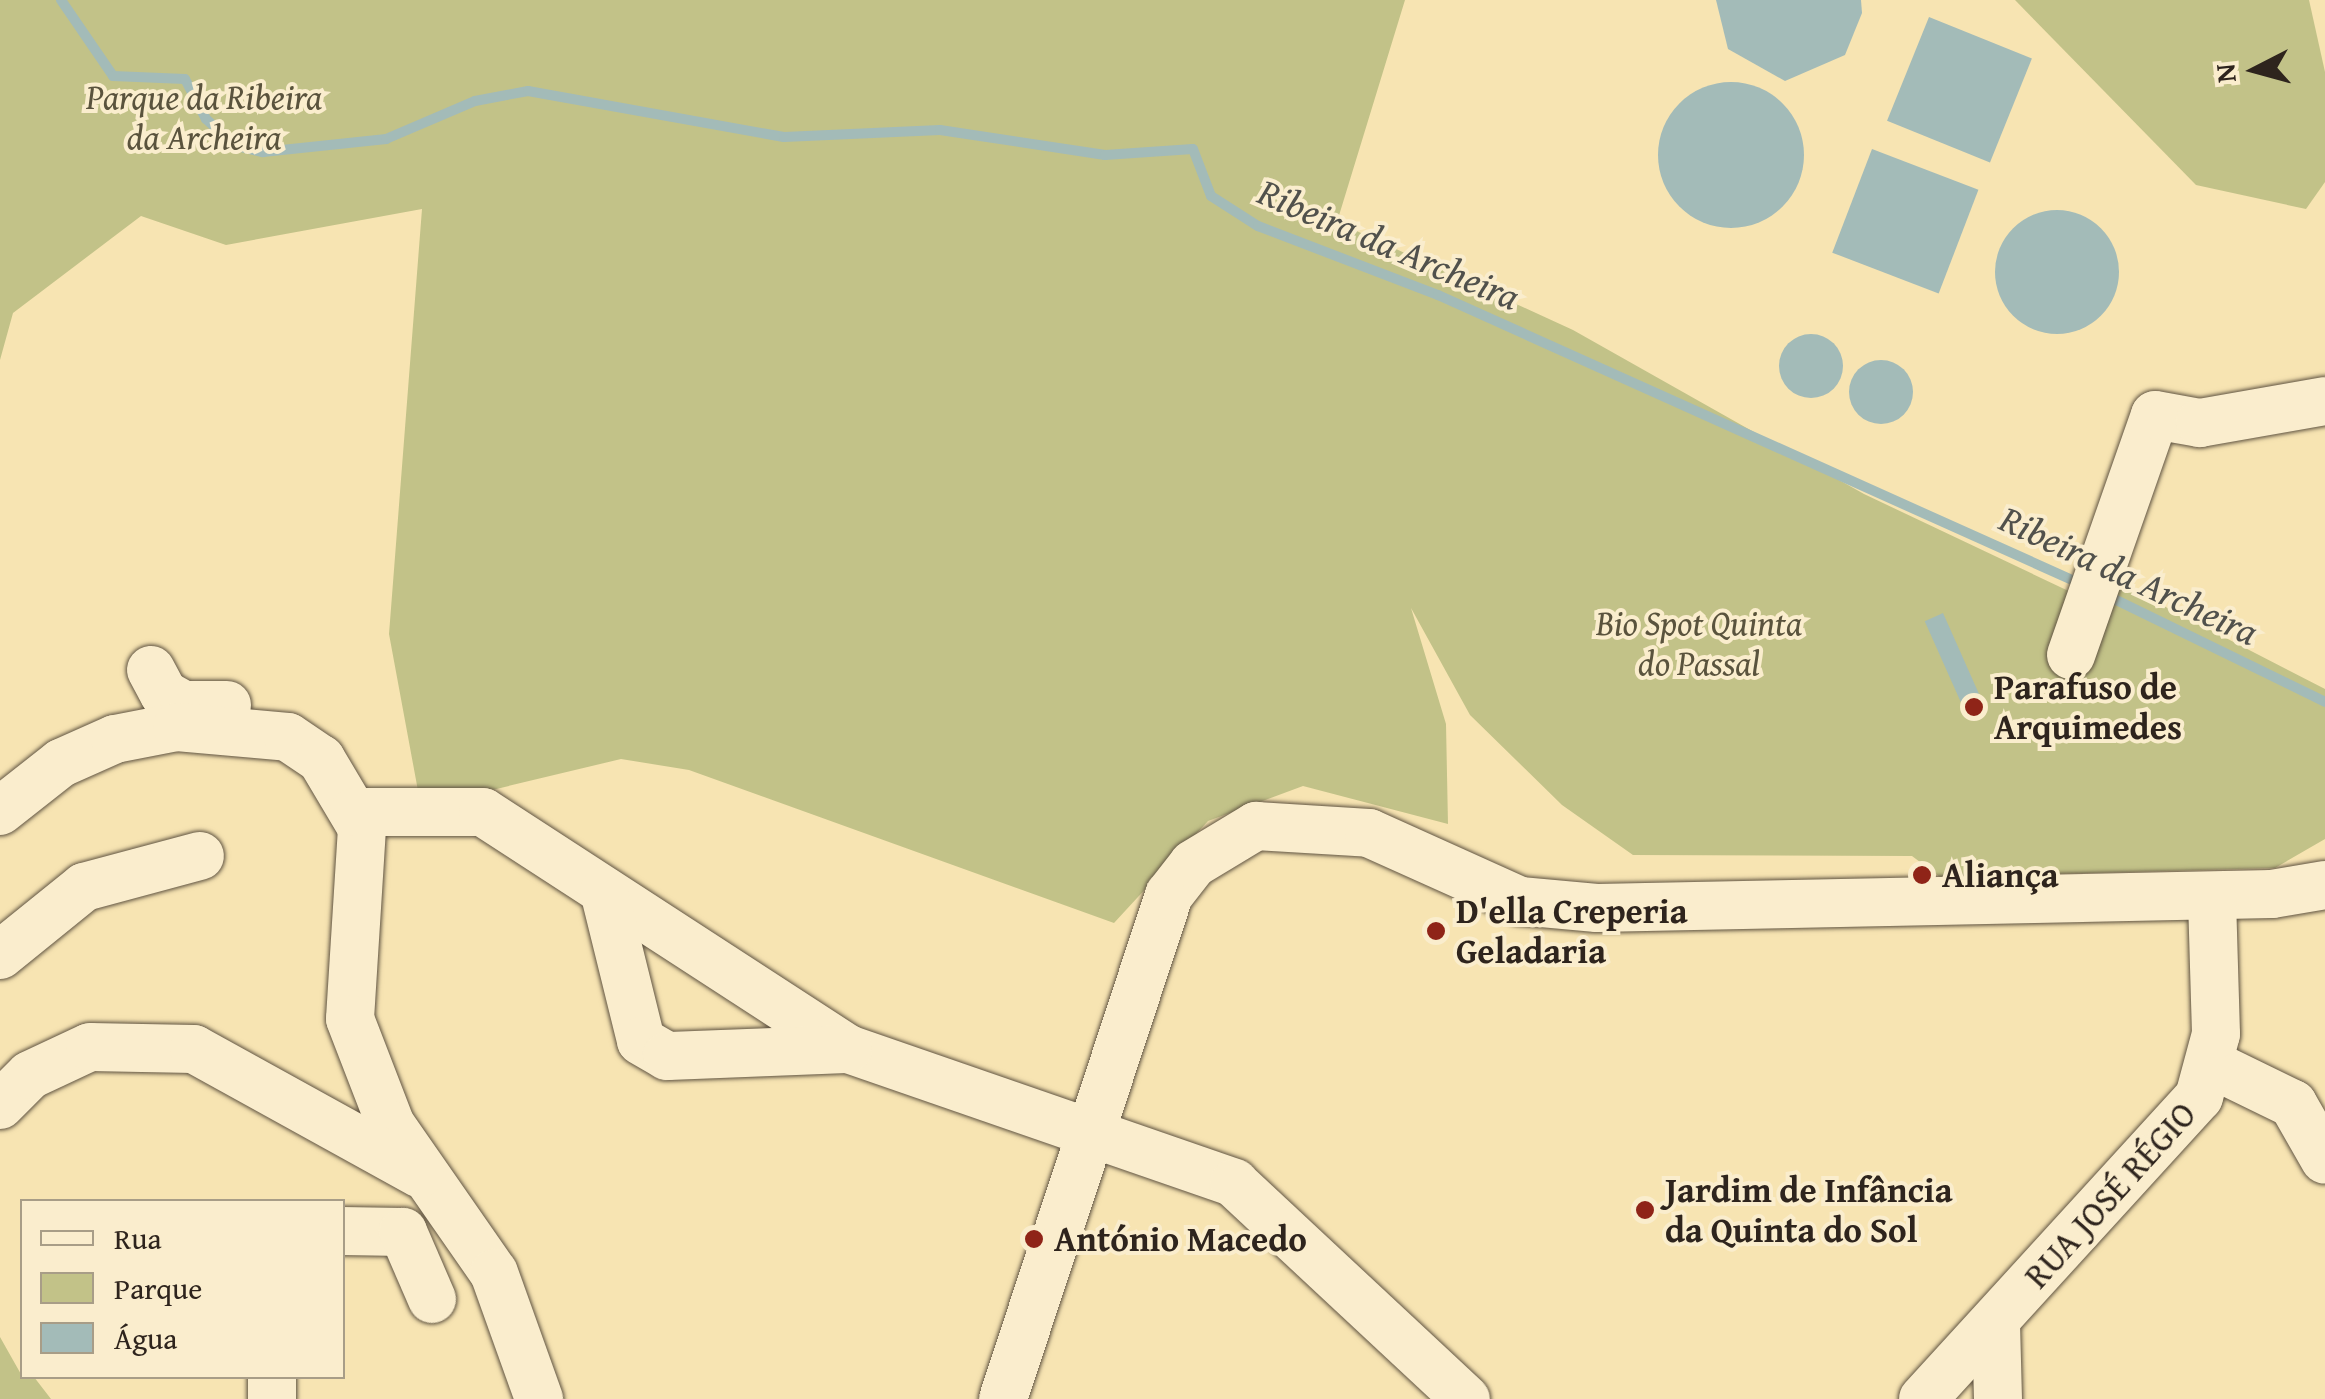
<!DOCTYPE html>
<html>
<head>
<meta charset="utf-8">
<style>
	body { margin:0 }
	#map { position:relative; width:2325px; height:1399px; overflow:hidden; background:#f7e4b2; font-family:"Gentium Book Plus",serif }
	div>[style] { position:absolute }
	.green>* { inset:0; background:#c2c288 }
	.water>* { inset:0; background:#a3bbb8; transform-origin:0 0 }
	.round { border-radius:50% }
	.stream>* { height:10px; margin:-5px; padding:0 5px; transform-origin:5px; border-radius:5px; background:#a3bbb8 }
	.roads { filter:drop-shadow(0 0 2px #605442) drop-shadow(0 0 2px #605442) }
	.minor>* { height:48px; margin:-24px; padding:0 24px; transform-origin:24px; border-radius:24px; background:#faedcd }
	.dots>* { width:28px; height:28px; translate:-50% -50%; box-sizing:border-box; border:5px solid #faedcd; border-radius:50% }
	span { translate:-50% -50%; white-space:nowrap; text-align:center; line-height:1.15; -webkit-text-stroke:8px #faedcd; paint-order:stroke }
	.park-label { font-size:35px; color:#5a533d; font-style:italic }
	.poi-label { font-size:35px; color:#2e241d; font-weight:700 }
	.left { translate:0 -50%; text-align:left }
	.street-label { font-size:35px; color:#2e241d }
	.water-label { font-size:38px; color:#51514c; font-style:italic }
	.legend { position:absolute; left:20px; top:1199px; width:325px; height:180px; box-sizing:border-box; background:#faedcd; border:2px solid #a89d87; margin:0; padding:12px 18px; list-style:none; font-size:30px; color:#2e241d }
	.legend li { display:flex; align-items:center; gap:20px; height:50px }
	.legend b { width:50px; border:2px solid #a89d87 }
	.north { position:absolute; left:2205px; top:20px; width:100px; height:100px; -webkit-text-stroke:8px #faedcd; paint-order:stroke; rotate:264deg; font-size:28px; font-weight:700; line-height:40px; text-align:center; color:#2e241d }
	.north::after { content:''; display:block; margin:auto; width:35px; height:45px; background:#2e241d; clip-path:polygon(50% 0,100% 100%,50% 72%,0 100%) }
</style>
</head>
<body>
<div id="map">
	<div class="green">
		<i style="clip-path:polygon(0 0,1405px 0,1337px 222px,1573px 330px,1864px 494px,2077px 595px,2088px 567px,2325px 689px,2325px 839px,2275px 868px,1940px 877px,1912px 856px,1633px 855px,1562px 805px,1470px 715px,1411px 608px,1446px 724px,1448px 824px,1303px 786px,1208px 821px,1114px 923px,689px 770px,621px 759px,421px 807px,389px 634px,422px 209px,226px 245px,141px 216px,13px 313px,0 360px)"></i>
		<i style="clip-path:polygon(2015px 0,2309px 0,2325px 72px,2325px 182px,2306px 209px,2196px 185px)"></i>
		<i style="clip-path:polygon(0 1337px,22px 1376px,34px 1377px,51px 1399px,0 1399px)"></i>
	</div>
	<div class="water">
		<i style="clip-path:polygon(1716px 0,1861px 0,1862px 13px,1845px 55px,1785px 81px,1728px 49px)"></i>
		<i style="left:1929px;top:17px;width:111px;height:112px;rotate:22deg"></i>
		<i class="round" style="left:1658px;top:82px;width:146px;height:146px"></i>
		<i style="left:1872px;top:149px;width:114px;height:111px;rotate:21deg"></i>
		<i class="round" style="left:1995px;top:210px;width:124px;height:124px"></i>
		<i class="round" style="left:1779px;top:334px;width:64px;height:64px"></i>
		<i class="round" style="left:1849px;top:360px;width:64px;height:64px"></i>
		<i style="left:1943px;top:613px;width:105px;height:20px;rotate:66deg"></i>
	</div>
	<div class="stream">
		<i style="left:61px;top:0;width:92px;rotate:55.6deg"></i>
		<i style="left:113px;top:76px;width:72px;rotate:2.4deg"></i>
		<i style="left:185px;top:79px;width:45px;rotate:62.3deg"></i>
		<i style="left:206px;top:119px;width:40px;rotate:42deg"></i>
		<i style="left:236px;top:146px;width:28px;rotate:13deg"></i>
		<i style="left:263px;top:152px;width:124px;rotate:-6deg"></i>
		<i style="left:386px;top:139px;width:97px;rotate:-23.1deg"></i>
		<i style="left:475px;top:101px;width:54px;rotate:-10.7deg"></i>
		<i style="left:528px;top:91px;width:260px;rotate:10.2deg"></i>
		<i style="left:784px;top:137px;width:156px;rotate:-2.6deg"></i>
		<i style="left:940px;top:130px;width:167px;rotate:8.6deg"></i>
		<i style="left:1105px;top:155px;width:88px;rotate:-3.9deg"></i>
		<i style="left:1193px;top:149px;width:50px;rotate:69deg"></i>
		<i style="left:1211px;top:196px;width:56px;rotate:32.6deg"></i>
		<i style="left:1258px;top:226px;width:193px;rotate:21deg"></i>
		<i style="left:1438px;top:295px;width:705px;rotate:24.2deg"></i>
		<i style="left:2106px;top:595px;width:244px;rotate:26deg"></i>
	</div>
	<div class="roads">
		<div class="minor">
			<i style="left:2071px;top:655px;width:254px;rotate:-70.7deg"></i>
			<i style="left:2155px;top:415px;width:46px;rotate:10.1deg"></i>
			<i style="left:2200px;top:423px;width:127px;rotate:-10deg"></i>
			<i style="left:151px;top:670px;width:27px;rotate:62deg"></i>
			<i style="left:164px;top:694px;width:23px;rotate:29deg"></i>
			<i style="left:184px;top:705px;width:43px"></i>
			<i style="left:0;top:811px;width:78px;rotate:-38.2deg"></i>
			<i style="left:61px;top:763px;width:59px;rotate:-24deg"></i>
			<i style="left:115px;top:739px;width:63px;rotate:-11deg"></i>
			<i style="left:177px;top:727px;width:111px;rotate:5.1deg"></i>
			<i style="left:288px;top:737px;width:40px;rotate:34deg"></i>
			<i style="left:321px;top:759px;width:80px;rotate:59.3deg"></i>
			<i style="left:362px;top:828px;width:191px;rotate:93.6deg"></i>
			<i style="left:350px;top:1019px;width:114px;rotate:68.9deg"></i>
			<i style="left:391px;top:1125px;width:180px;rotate:55.2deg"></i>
			<i style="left:494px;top:1273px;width:134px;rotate:70.3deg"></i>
			<i style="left:354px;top:812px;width:129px"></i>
			<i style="left:483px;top:812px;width:435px;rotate:33deg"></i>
			<i style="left:848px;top:1049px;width:409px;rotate:19.1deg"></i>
			<i style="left:1234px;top:1183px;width:317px;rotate:43deg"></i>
			<i style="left:604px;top:891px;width:154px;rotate:76.1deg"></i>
			<i style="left:641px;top:1041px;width:30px;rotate:30deg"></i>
			<i style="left:667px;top:1056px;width:181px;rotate:-2.2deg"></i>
			<i style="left:0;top:955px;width:108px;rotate:-39deg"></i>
			<i style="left:84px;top:887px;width:120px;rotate:-15deg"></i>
			<i style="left:2213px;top:1065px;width:89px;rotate:26deg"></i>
			<i style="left:2293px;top:1104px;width:64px;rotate:60.3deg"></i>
			<i style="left:0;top:1105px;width:42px;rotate:-45deg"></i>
			<i style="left:30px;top:1075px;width:66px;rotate:-25deg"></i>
			<i style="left:90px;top:1047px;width:104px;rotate:1.1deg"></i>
			<i style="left:194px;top:1049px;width:258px;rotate:28.9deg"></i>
			<i style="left:342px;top:1231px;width:61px;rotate:0.9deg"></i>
			<i style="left:403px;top:1232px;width:73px;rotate:66.6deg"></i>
			<i style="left:1996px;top:1323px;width:76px;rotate:88.5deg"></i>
			<i style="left:272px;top:1399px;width:23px;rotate:-90deg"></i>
			<i style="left:1003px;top:1399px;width:531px;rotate:-71.77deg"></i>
			<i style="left:1169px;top:895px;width:39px;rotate:-52deg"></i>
			<i style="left:1193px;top:864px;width:74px;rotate:-31.1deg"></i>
			<i style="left:1256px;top:826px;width:113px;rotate:3.5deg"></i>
			<i style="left:1369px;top:833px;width:166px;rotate:24.2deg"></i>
			<i style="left:1520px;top:901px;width:77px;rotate:5.2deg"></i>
			<i style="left:1597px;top:908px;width:675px;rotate:-1.19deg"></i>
			<i style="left:2272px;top:894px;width:54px;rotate:-9.6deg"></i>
			<i style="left:1923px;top:1399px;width:409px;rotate:-47.6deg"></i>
			<i style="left:2199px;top:1097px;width:65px;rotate:-74.9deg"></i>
			<i style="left:2216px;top:1034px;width:138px;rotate:-91.7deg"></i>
		</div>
	</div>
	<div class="dots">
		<i style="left:1974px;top:707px;background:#8f2418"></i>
		<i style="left:1922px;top:875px;background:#8f2418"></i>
		<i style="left:1436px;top:931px;background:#8f2418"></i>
		<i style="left:1645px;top:1210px;background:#8f2418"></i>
		<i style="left:1034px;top:1239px;background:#8f2418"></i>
	</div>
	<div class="park-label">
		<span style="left:204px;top:117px">Parque da Ribeira<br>da Archeira</span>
		<span style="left:1699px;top:643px">Bio Spot Quinta<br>do Passal</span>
	</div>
	<div class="poi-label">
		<span class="left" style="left:1994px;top:707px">Parafuso de<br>Arquimedes</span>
		<span class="left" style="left:1942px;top:875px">Aliança</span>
		<span class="left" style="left:1456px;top:931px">D'ella Creperia<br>Geladaria</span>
		<span class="left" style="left:1665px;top:1210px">Jardim de Infância<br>da Quinta do Sol</span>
		<span class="left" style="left:1054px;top:1239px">António Macedo</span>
	</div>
	<div class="street-label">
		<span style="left:2110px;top:1195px;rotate:-48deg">RUA JOSÉ RÉGIO</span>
	</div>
	<div class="water-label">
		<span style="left:1389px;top:244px;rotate:23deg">Ribeira da Archeira</span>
		<span style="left:2129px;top:575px;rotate:25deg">Ribeira da Archeira</span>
	</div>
	<ul class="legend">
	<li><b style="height:12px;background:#faedcd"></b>Rua</li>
	<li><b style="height:28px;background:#c2c288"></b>Parque</li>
	<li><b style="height:28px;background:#a3bbb8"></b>Água</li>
	</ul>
	<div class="north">N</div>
</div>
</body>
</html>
